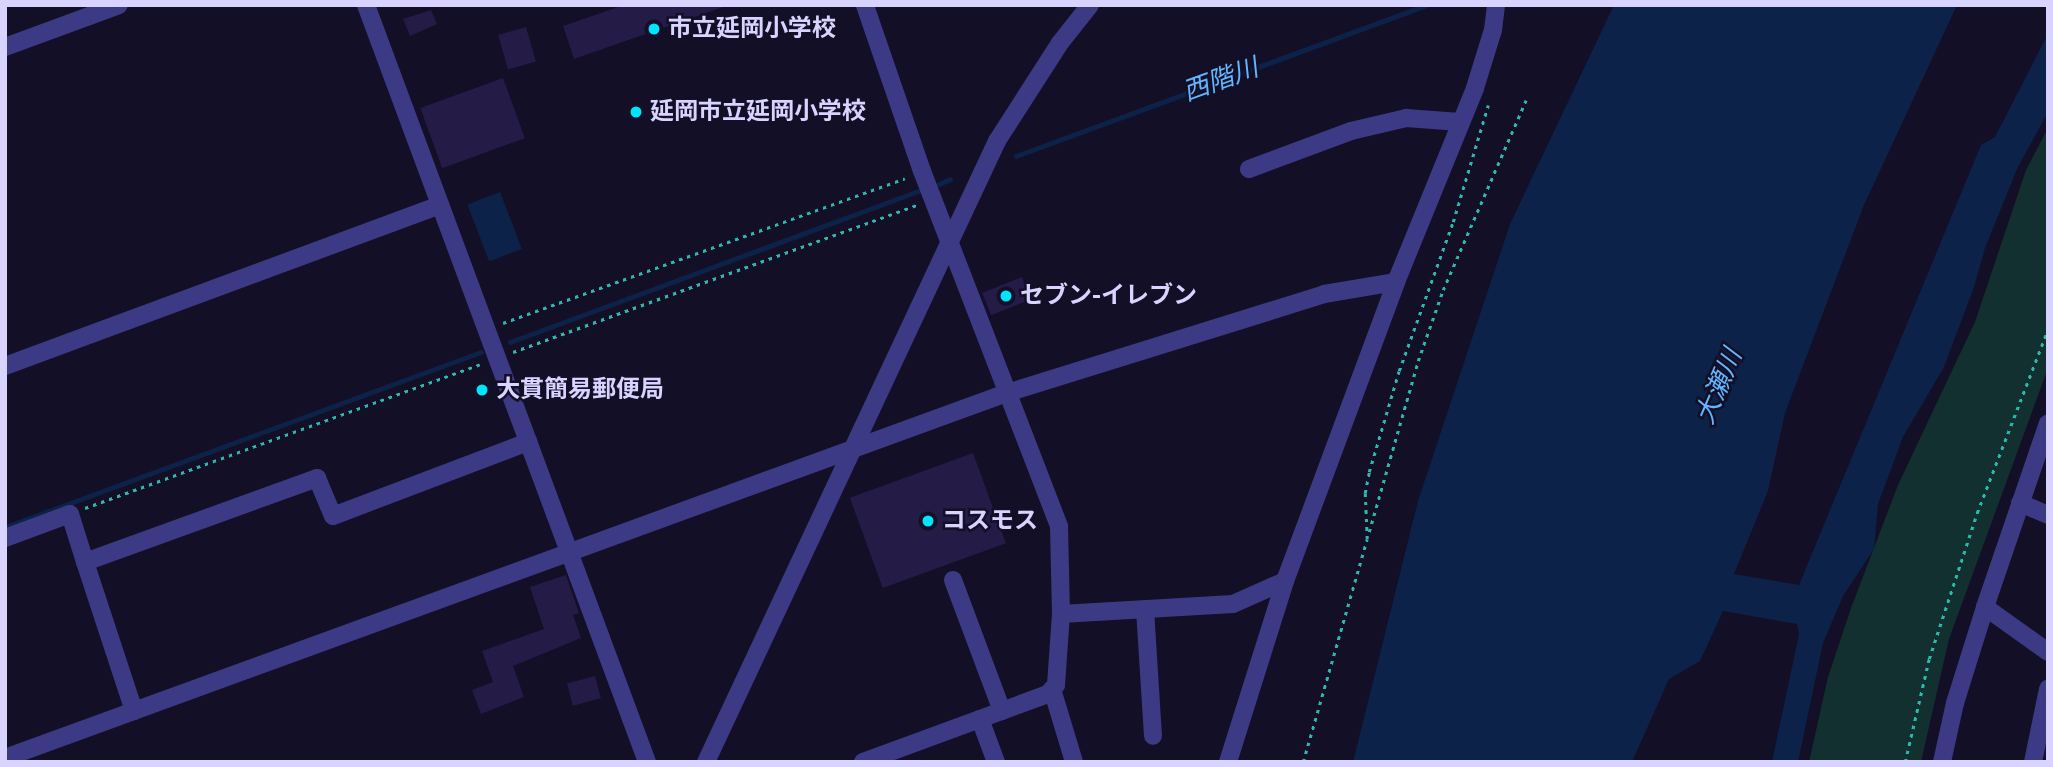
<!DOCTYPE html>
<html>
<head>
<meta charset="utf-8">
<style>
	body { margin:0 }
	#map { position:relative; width:2053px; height:767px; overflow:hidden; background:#130f26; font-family:Signika,"Noto Sans JP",sans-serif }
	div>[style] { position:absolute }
	.green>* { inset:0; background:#12302f }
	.water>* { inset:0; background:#0c2248; transform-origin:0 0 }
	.stream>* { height:5px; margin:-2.5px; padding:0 2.5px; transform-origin:2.5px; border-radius:2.5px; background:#0c2248 }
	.building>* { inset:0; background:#241b47; transform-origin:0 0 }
	.path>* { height:2.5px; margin-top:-1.25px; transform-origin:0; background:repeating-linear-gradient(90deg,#2fb8b0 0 3.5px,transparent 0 8.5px) }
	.minor>* { height:18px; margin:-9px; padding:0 9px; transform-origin:9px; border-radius:9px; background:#3d3a85 }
	.dots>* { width:19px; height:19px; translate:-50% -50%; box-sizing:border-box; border:4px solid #130f26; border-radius:50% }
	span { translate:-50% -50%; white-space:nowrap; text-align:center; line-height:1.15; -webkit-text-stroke:5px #130f26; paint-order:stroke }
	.poi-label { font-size:24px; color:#d9d4ff; font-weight:700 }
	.left { translate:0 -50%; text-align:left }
	.water-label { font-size:26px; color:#62b6ff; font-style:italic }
	.frame { position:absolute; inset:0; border:7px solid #d9d4ff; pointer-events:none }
</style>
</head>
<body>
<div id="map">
	<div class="green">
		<i style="clip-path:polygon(2048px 128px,2048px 368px,1949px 639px,1921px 762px,1809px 762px,1828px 677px,1851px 608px,1898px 485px,1975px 322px,2026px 170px)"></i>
	</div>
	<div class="water">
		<i style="clip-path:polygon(1614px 5px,1957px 5px,1864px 205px,1785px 413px,1768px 491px,1734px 574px,1799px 585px,1981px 145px,1995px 137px,2048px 34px,2048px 112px,2017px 169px,1985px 248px,1974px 287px,1944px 367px,1903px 437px,1878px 504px,1874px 549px,1843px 596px,1823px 643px,1798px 762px,1772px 762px,1799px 634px,1797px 624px,1723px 611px,1700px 661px,1669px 679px,1632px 762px,1353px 762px,1418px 501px,1510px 224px)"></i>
		<i style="left:500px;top:192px;width:61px;height:35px;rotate:69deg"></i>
	</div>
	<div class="stream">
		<i style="left:1016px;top:156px;width:437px;rotate:-20.2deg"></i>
		<i style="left:939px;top:184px;width:12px;rotate:-24deg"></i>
		<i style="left:510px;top:342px;width:441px;rotate:-20.3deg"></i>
		<i style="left:5px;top:527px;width:507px;rotate:-20.19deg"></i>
	</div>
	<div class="building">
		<i style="clip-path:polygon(624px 5px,723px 5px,723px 7px,574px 59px,563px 26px)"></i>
		<i style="clip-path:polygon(431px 10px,437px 24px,410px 36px,403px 19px)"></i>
		<i style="left:526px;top:27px;width:36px;height:29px;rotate:74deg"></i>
		<i style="left:503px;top:78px;width:64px;height:88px;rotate:70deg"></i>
		<i style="left:1022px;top:277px;width:24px;height:43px;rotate:68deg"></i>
		<i style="left:973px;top:453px;width:96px;height:131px;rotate:70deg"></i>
		<i style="clip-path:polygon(566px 575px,579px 613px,573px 615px,581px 638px,513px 666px,524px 697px,481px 714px,472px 690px,493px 682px,482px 651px,544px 629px,530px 587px)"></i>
		<i style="left:595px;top:676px;width:23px;height:29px;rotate:75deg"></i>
	</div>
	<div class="path">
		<i style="left:503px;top:323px;width:427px;rotate:-19.8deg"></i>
		<i style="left:513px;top:352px;width:430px;rotate:-20deg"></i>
		<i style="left:85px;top:508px;width:420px;rotate:-20deg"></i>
		<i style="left:1369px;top:532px;width:178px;rotate:-74deg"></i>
		<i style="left:1418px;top:361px;width:75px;rotate:-70.6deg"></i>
		<i style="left:1443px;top:290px;width:207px;rotate:-66.4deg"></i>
		<i style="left:1303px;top:762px;width:232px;rotate:-74deg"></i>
		<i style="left:1367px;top:539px;width:46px;rotate:-92.5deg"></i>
		<i style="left:1365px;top:493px;width:21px;rotate:-79deg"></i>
		<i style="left:1369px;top:472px;width:105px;rotate:-73.5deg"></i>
		<i style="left:1399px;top:371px;width:158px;rotate:-70.1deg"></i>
		<i style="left:1453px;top:222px;width:122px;rotate:-73.3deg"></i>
		<i style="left:1905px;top:762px;width:106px;rotate:-76.9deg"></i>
		<i style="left:1929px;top:659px;width:154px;rotate:-71.8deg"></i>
		<i style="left:1977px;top:513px;width:197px;rotate:-68.9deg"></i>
	</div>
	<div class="minor">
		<i style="left:366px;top:5px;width:807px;rotate:69.63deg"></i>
		<i style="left:5px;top:47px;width:121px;rotate:-20.2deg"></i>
		<i style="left:1249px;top:169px;width:109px;rotate:-20.4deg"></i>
		<i style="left:1351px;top:131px;width:57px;rotate:-13.3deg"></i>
		<i style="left:1406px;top:118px;width:54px;rotate:4.2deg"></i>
		<i style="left:5px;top:366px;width:464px;rotate:-20.3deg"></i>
		<i style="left:2020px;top:503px;width:30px;rotate:23deg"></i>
		<i style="left:5px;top:538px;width:69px;rotate:-20.3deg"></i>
		<i style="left:70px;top:514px;width:50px;rotate:72.6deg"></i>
		<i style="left:85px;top:562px;width:247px;rotate:-19.9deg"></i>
		<i style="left:317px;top:478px;width:41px;rotate:67.2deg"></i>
		<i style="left:333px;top:516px;width:209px;rotate:-20.8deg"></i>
		<i style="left:85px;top:562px;width:157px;rotate:71.8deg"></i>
		<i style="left:953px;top:580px;width:140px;rotate:69.5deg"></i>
		<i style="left:1985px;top:607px;width:77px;rotate:35.5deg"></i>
		<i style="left:1145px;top:609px;width:127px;rotate:86.4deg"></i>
		<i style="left:1061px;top:614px;width:172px;rotate:-3.3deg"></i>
		<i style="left:1233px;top:604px;width:57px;rotate:-23.9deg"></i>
		<i style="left:1052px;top:689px;width:76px;rotate:73.2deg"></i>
		<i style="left:980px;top:719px;width:46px;rotate:69.6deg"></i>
		<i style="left:5px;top:758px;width:1066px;rotate:-20.02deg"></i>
		<i style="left:1007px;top:393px;width:332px;rotate:-17.3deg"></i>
		<i style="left:1324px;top:294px;width:73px;rotate:-9.5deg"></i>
		<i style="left:706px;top:762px;width:686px;rotate:-64.89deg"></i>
		<i style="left:997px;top:141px;width:117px;rotate:-57.3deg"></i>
		<i style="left:1060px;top:43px;width:48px;rotate:-51.7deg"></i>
		<i style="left:863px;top:762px;width:197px;rotate:-20.2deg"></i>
		<i style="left:1048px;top:694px;width:12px;rotate:-48deg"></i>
		<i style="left:1056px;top:685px;width:71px;rotate:-86deg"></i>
		<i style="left:1061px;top:614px;width:88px;rotate:-91.3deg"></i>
		<i style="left:1059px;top:526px;width:381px;rotate:-111.1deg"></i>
		<i style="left:922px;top:171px;width:176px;rotate:-109deg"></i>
		<i style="left:1228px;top:762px;width:190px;rotate:-72.5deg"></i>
		<i style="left:1285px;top:581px;width:319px;rotate:-69.6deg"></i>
		<i style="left:1396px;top:282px;width:209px;rotate:-67.8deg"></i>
		<i style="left:1475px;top:88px;width:61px;rotate:-72.8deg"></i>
		<i style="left:1493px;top:30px;width:25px;rotate:-83deg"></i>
		<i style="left:1942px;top:762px;width:60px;rotate:-77.6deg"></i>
		<i style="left:1955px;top:703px;width:101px;rotate:-72.6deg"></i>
		<i style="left:1985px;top:607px;width:194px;rotate:-71.1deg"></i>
		<i style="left:2033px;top:762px;width:75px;rotate:-78.4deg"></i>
	</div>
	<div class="dots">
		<i style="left:654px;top:29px;background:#00e5ff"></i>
		<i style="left:636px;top:112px;background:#00e5ff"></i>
		<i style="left:1006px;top:296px;background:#00e5ff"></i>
		<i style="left:482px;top:390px;background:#00e5ff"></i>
		<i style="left:928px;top:521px;background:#00e5ff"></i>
	</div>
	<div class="poi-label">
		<span class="left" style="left:668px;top:29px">市立延岡小学校</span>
		<span class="left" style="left:650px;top:112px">延岡市立延岡小学校</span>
		<span class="left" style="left:1020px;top:296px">セブン-イレブン</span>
		<span class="left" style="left:496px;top:390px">大貫簡易郵便局</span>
		<span class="left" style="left:942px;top:521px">コスモス</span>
	</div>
	<div class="water-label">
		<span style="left:1221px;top:81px;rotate:-20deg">西階川</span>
		<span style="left:1720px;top:387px;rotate:-67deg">大瀬川</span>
	</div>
	<div class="frame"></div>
</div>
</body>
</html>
